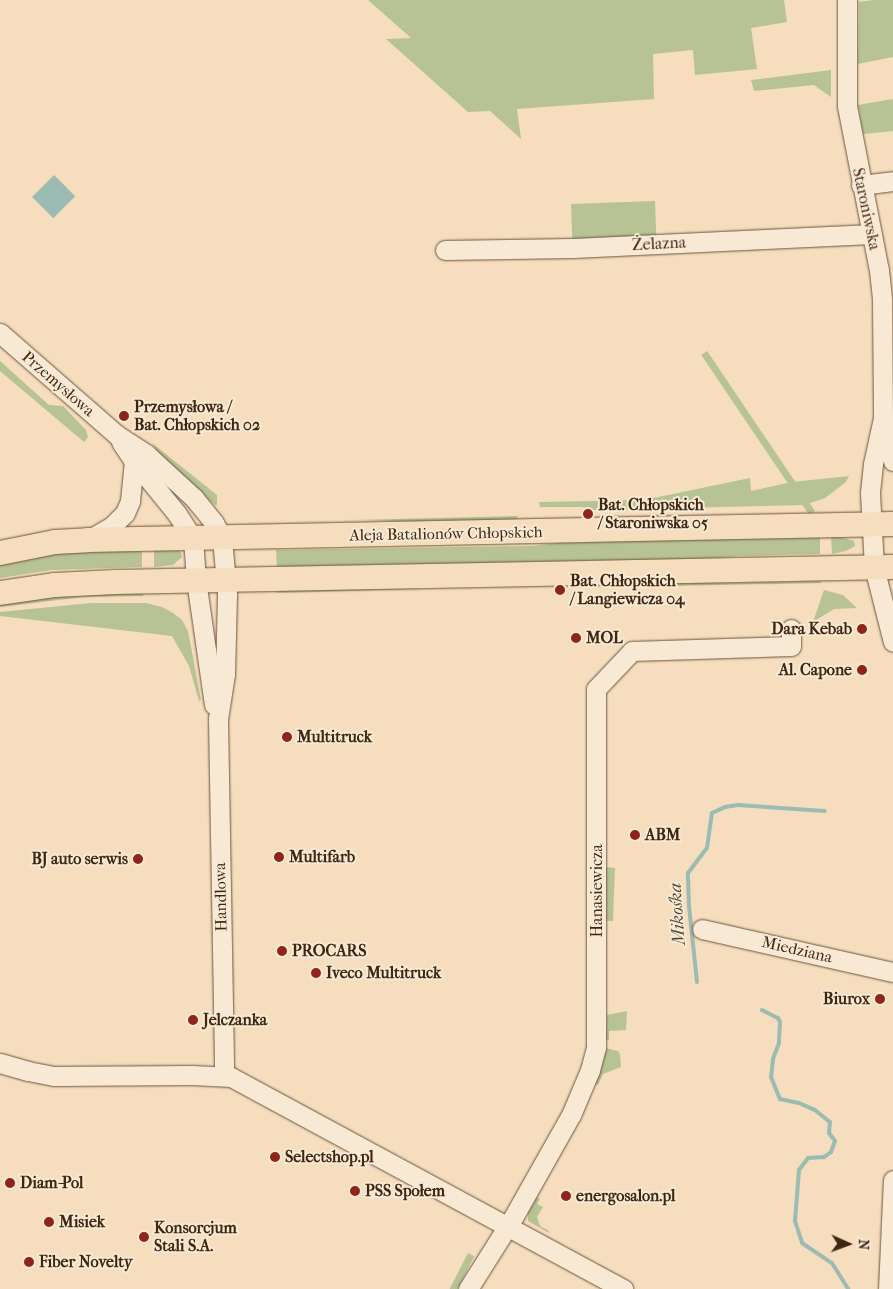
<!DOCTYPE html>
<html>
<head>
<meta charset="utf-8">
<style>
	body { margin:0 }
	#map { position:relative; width:893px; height:1289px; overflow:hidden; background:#f5ddbe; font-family:"IM FELL French Canon",serif }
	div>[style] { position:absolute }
	.green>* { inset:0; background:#b7c295; transform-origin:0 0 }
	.water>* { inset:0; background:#9cbbb2; transform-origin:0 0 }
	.stream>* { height:4px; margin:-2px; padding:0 2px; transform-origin:2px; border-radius:2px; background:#9cbbb2 }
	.roads { filter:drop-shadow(0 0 1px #6b543c) drop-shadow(0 0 1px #6b543c) }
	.minor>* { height:19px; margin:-9.5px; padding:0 9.5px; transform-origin:9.5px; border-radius:9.5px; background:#f8e9d5 }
	.major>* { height:24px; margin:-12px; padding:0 12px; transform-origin:12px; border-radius:12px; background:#f5ddbe }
	.dots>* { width:14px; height:14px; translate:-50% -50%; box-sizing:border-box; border:2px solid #f8e9d5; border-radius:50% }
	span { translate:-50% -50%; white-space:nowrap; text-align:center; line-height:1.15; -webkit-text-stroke:4px #f8e9d5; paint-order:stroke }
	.street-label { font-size:16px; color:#3d2710 }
	.poi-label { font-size:16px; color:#3d2710; font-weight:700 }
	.left { translate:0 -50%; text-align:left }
	.right { translate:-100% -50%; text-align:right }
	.water-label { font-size:18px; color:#554c38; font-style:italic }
	.north { position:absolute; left:823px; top:1219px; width:50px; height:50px; -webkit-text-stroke:4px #f8e9d5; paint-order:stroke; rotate:92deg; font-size:14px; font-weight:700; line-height:20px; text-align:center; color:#3d2710 }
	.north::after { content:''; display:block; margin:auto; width:18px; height:22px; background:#3d2710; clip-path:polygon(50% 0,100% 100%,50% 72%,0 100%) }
</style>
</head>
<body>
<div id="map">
	<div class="green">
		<i style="clip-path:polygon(368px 0,784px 0,787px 22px,751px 28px,757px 69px,695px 75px,693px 50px,653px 54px,654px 99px,517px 109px,521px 139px,490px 111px,468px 112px,386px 39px,411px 38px)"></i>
		<i style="clip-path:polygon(873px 0,893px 0,893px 57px,858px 64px,859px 2px)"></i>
		<i style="clip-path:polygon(831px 70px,831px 97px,814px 85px,754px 91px,751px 80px)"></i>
		<i style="clip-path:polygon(893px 99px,893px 131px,863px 134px,858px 105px)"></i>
		<i style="left:655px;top:201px;width:36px;height:84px;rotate:88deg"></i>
		<i style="clip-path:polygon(0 361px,49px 405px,63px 406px,86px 430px,88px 437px,84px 442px,0 371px)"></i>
		<i style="clip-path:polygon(152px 443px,217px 495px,217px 504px,216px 506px,163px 460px)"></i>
		<i style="clip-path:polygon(849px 476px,846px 482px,825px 498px,805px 505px,594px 510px,583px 507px,540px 507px,539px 502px,644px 500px,750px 478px,751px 491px,792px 482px)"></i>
		<i style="left:815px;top:511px;width:7px;height:193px;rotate:146deg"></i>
		<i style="clip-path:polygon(517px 516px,518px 520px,425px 522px,362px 520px,276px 522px)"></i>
		<i style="clip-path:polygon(820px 534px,820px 554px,740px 556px,658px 564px,277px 570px,276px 550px,533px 546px,582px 540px)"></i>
		<i style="clip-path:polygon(831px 534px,854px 541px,855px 546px,846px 551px,832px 554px)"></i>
		<i style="clip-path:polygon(142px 547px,142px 567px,51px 570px,0 578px,0 561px,26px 555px)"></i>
		<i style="clip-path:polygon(154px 547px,174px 549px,181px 552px,182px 557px,173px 565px,154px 567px)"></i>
		<i style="clip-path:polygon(667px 579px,727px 583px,821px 581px,821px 583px,667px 586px)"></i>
		<i style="clip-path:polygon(382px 584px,421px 589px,277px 593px,276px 590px)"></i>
		<i style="clip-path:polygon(143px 588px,143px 596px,83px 597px,0 607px,0 600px)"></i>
		<i style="clip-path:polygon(824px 590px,843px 595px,857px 608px,834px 609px,813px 622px)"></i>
		<i style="clip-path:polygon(91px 603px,146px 603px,162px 607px,173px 613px,182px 620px,188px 631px,201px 700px,199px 701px,189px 666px,172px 636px,0 616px,0 612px)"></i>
		<i style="clip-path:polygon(606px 867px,615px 868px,613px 921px,606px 921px)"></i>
		<i style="clip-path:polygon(627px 1011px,626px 1030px,609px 1031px,609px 1040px,606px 1040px,607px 1015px)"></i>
		<i style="clip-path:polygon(605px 1048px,618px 1051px,620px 1054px,621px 1067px,603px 1074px,598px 1085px,595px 1084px)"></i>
		<i style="clip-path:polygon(536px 1197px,540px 1199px,537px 1204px,543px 1207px,537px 1217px,540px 1226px,549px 1231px,549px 1233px,528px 1221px,528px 1212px)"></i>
		<i style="left:468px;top:1253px;width:7px;height:42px;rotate:27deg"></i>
	</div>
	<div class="water">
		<i style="left:54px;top:175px;width:30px;height:31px;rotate:45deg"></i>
	</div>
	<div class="stream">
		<i style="left:697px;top:982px;width:76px;rotate:-96deg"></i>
		<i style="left:689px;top:906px;width:33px;rotate:-92deg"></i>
		<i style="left:688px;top:873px;width:31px;rotate:-53deg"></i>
		<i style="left:707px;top:848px;width:35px;rotate:-82deg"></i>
		<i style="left:712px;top:813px;width:14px;rotate:-25deg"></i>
		<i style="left:725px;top:807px;width:13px;rotate:-9deg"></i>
		<i style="left:738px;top:805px;width:87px;rotate:3.9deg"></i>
		<i style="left:762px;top:1010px;width:18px;rotate:27deg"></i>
		<i style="left:778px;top:1018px;width:4px;rotate:63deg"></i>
		<i style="left:780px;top:1022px;width:21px;rotate:93deg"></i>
		<i style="left:779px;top:1043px;width:17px;rotate:111deg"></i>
		<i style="left:773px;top:1059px;width:18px;rotate:96deg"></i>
		<i style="left:771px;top:1077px;width:24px;rotate:68deg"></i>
		<i style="left:780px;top:1099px;width:19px;rotate:12deg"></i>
		<i style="left:799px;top:1103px;width:17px;rotate:24deg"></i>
		<i style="left:815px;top:1110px;width:19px;rotate:39deg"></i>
		<i style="left:830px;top:1122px;width:11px;rotate:95deg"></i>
		<i style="left:829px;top:1133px;width:10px;rotate:53deg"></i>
		<i style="left:835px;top:1141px;width:12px;rotate:110deg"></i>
		<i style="left:831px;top:1152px;width:9px;rotate:144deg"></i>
		<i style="left:824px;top:1157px;width:16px;rotate:176deg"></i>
		<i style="left:808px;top:1158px;width:15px;rotate:127deg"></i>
		<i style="left:799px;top:1170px;width:51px;rotate:94.5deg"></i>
		<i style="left:795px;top:1221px;width:23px;rotate:72deg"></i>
		<i style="left:802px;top:1243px;width:36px;rotate:34deg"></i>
		<i style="left:832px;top:1263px;width:31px;rotate:58deg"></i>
	</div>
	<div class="roads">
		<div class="minor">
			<i style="left:847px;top:0;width:106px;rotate:90deg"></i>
			<i style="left:847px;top:106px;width:167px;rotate:79deg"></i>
			<i style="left:879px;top:270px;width:30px;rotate:84deg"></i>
			<i style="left:882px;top:300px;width:118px;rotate:89.5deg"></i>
			<i style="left:883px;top:418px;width:47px;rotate:102.3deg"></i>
			<i style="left:873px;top:464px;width:29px;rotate:96deg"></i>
			<i style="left:870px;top:493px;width:74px;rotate:86.9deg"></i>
			<i style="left:874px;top:567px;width:77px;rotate:75.8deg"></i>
			<i style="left:861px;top:185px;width:32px;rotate:-7deg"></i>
			<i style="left:445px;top:250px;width:128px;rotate:-0.9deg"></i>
			<i style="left:573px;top:248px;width:299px;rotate:-2.7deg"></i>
			<i style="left:0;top:333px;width:155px;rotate:41.1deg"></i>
			<i style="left:117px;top:435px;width:35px;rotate:33deg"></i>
			<i style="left:146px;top:454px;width:65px;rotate:42.5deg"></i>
			<i style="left:194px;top:498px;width:32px;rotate:51deg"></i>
			<i style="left:214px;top:523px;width:17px;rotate:62deg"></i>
			<i style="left:222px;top:538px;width:56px;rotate:84.9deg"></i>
			<i style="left:227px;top:594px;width:80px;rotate:91.4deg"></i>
			<i style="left:225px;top:674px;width:46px;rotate:98.8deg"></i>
			<i style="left:218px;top:719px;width:348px;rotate:89deg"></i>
			<i style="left:224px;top:1067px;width:9px;rotate:103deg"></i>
			<i style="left:883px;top:419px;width:29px;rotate:72deg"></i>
			<i style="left:892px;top:447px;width:14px;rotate:86deg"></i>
			<i style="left:121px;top:442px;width:23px;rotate:56deg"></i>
			<i style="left:134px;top:461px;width:68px;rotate:50.9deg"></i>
			<i style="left:177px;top:514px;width:30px;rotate:57deg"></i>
			<i style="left:193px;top:539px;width:41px;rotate:85.8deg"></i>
			<i style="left:196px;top:580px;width:126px;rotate:81.8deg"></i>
			<i style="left:88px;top:540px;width:28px;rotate:-30deg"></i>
			<i style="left:112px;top:526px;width:18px;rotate:-45deg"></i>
			<i style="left:125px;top:513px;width:13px;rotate:-67deg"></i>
			<i style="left:130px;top:501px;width:40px;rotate:-84.3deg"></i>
			<i style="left:702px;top:929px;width:196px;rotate:12.7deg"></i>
			<i style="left:0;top:1063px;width:29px;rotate:16deg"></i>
			<i style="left:28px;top:1071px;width:26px;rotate:11deg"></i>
			<i style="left:54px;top:1076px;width:138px;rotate:-0.4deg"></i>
			<i style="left:192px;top:1075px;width:39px;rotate:3deg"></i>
			<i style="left:231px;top:1077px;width:446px;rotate:28.4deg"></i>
			<i style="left:468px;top:1289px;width:86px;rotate:-57.8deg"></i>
			<i style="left:514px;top:1216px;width:116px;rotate:-60.6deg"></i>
			<i style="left:571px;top:1115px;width:49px;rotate:-67.1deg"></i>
			<i style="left:590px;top:1070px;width:24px;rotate:-75deg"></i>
			<i style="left:596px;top:1047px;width:358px;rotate:-90deg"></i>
			<i style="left:596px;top:689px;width:52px;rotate:-46.5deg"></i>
			<i style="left:632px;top:651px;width:159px;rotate:-1.8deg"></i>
			<i style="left:791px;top:646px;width:17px;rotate:-90deg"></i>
			<i style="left:888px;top:1289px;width:109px;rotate:-87.4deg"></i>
		</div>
		<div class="major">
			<i style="left:0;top:553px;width:56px;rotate:-11.3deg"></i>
			<i style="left:55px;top:542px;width:33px;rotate:-3deg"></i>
			<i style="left:88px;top:540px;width:805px;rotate:-1.14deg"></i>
			<i style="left:0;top:593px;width:56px;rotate:-8.3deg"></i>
			<i style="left:55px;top:585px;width:60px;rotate:-2.9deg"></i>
			<i style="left:115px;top:582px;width:778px;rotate:-1.1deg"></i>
		</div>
	</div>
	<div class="dots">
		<i style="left:124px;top:416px;background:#8f2418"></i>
		<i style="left:588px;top:514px;background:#8f2418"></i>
		<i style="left:560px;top:590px;background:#8f2418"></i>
		<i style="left:862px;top:629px;background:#8f2418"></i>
		<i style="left:576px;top:638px;background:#8f2418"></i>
		<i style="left:862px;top:670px;background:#8f2418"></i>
		<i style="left:287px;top:737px;background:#8f2418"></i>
		<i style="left:635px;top:835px;background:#8f2418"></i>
		<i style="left:279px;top:857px;background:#8f2418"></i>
		<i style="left:138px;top:859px;background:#8f2418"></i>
		<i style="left:282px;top:951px;background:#8f2418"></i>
		<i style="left:316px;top:973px;background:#8f2418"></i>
		<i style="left:880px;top:999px;background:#8f2418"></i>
		<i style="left:193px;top:1020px;background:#8f2418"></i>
		<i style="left:275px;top:1157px;background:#8f2418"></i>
		<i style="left:10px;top:1183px;background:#8f2418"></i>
		<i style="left:355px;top:1191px;background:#8f2418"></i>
		<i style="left:566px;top:1196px;background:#8f2418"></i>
		<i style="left:49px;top:1222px;background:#8f2418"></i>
		<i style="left:144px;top:1237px;background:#8f2418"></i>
		<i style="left:29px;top:1262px;background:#8f2418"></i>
	</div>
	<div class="street-label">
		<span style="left:866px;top:209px;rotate:78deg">Staroniwska</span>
		<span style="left:659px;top:244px;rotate:-3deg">Żelazna</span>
		<span style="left:58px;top:384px;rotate:41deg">Przemysłowa</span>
		<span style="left:446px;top:534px;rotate:-1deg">Aleja Batalionów Chłopskich</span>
		<span style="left:597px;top:891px;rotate:-90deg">Hanasiewicza</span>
		<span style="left:221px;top:897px;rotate:-91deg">Handlowa</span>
		<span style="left:797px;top:950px;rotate:13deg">Miedziana</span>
	</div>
	<div class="poi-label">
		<span class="left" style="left:134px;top:416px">Przemysłowa /<br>Bat. Chłopskich 02</span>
		<span class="left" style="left:598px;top:514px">Bat. Chłopskich<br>/ Staroniwska 05</span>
		<span class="left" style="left:570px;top:590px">Bat. Chłopskich<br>/ Langiewicza 04</span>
		<span class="right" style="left:852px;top:629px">Dara Kebab</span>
		<span class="left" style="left:586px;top:638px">MOL</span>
		<span class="right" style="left:852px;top:670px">Al. Capone</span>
		<span class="left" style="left:297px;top:737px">Multitruck</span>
		<span class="left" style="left:645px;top:835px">ABM</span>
		<span class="left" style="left:289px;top:857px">Multifarb</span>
		<span class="right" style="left:128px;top:859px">BJ auto serwis</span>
		<span class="left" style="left:292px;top:951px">PROCARS</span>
		<span class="left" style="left:326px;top:973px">Iveco Multitruck</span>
		<span class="right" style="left:870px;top:999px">Biurox</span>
		<span class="left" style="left:203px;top:1020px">Jelczanka</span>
		<span class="left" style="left:285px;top:1157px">Selectshop.pl</span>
		<span class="left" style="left:20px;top:1183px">Diam-Pol</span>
		<span class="left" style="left:365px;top:1191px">PSS Społem</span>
		<span class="left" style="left:576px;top:1196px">energosalon.pl</span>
		<span class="left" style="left:59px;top:1222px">Misiek</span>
		<span class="left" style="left:154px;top:1237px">Konsorcjum<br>Stali S.A.</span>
		<span class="left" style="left:39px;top:1262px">Fiber Novelty</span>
	</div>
	<div class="water-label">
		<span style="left:678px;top:914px;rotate:-94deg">Mikośka</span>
	</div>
	<div class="north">N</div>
</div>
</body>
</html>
